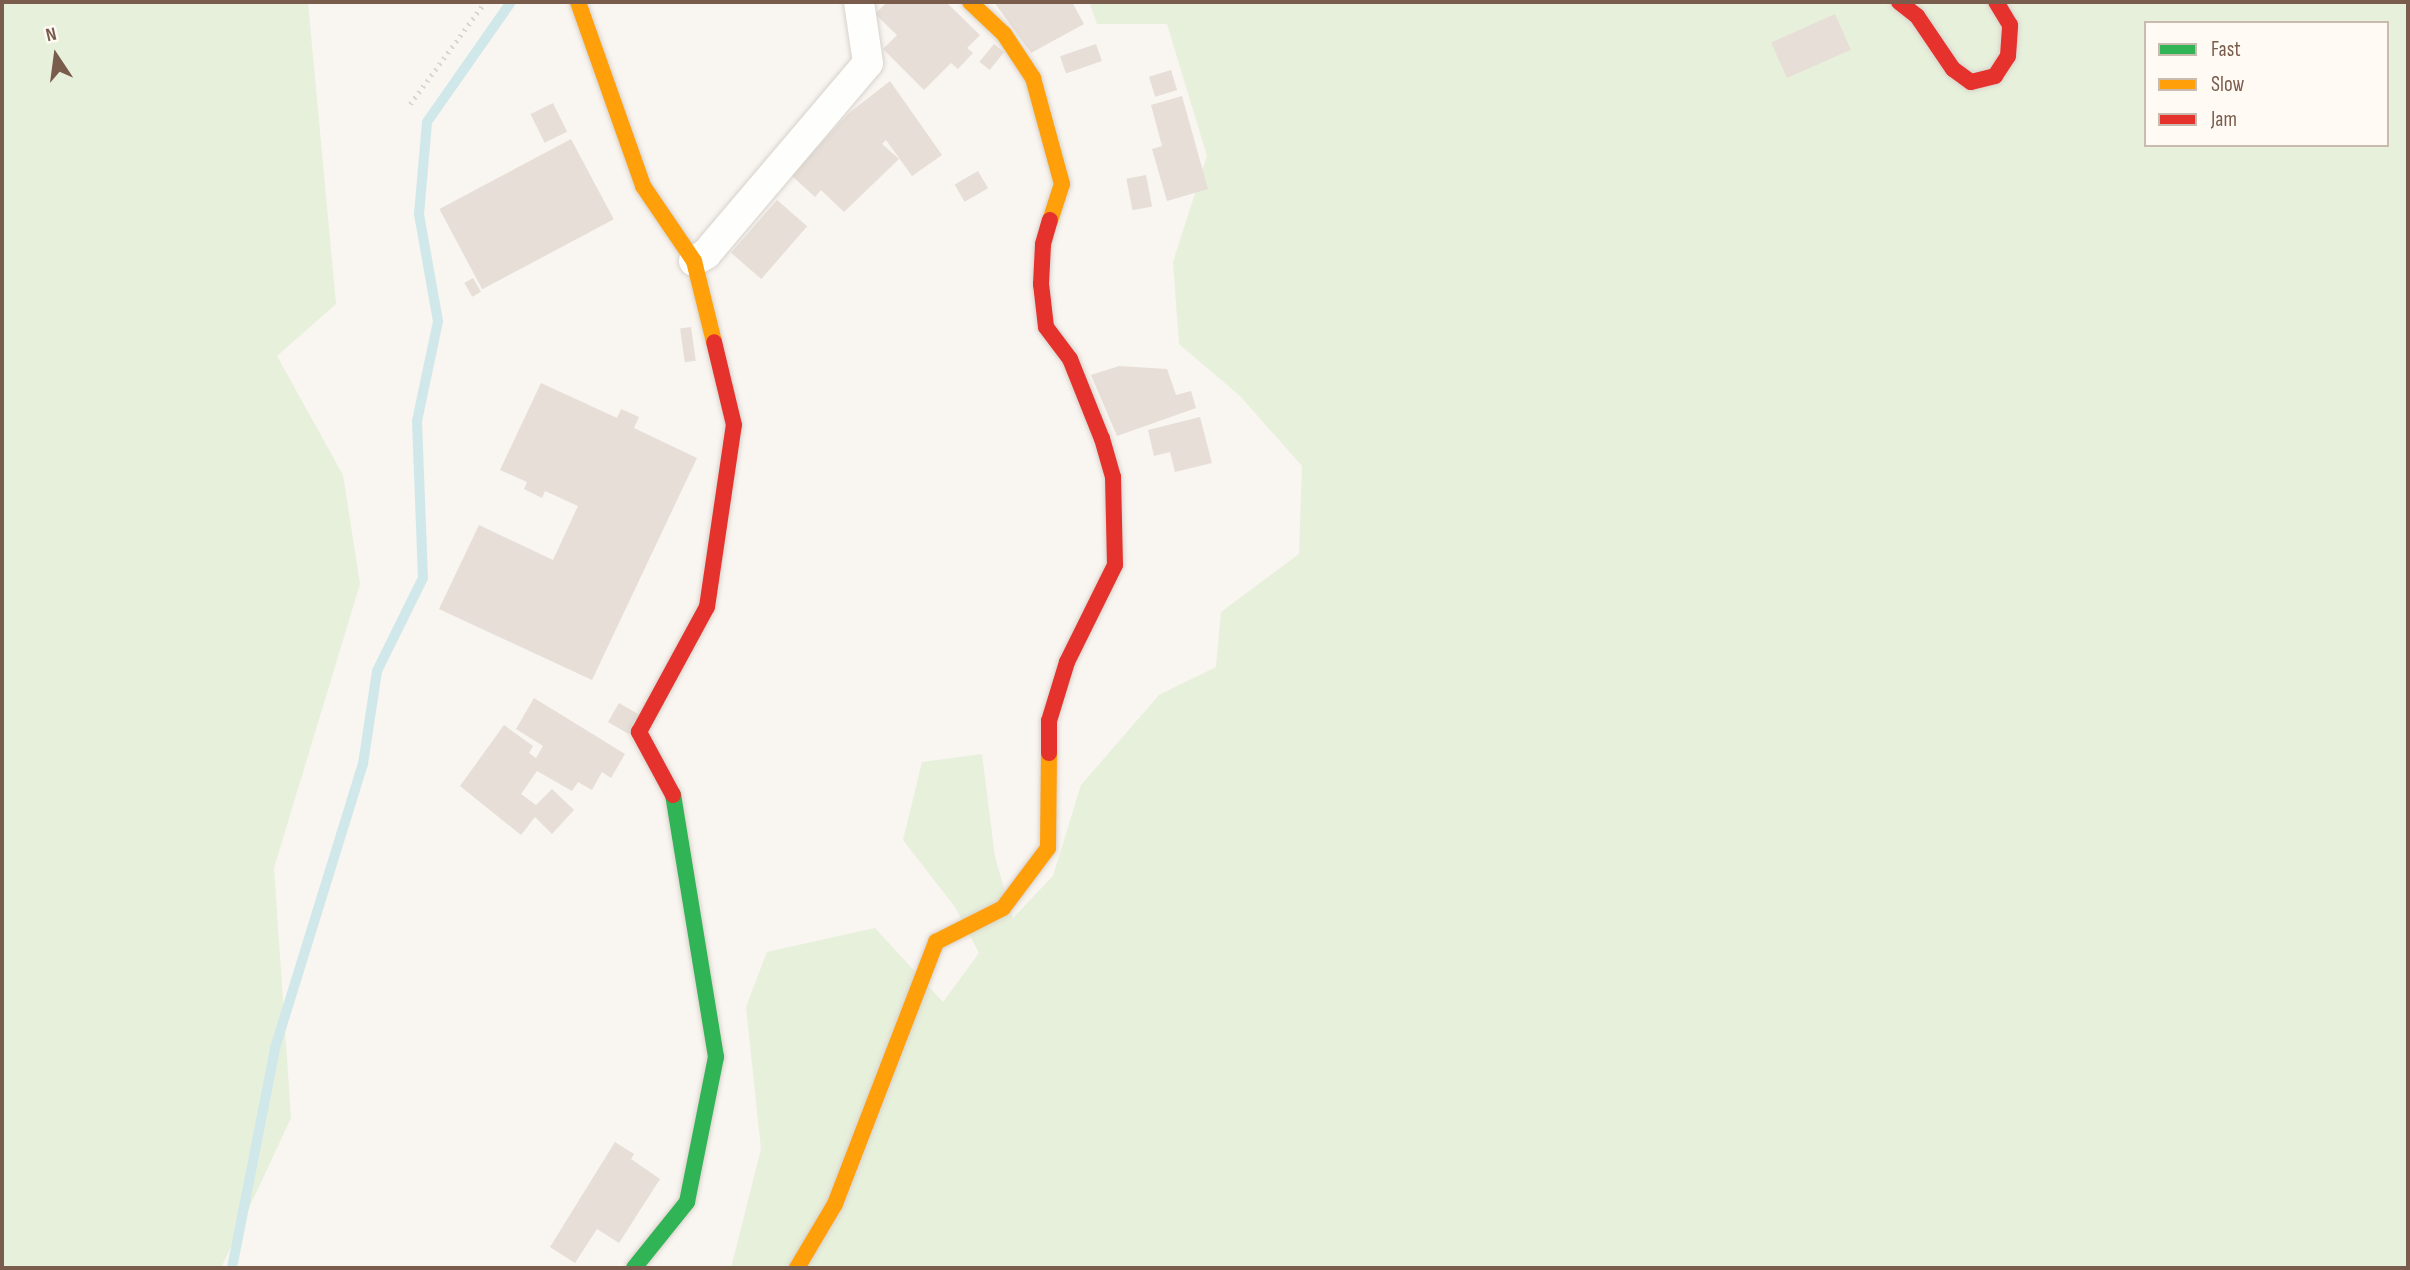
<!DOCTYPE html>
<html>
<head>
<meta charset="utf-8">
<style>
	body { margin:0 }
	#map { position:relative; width:2410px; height:1270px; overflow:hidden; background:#f9f5f0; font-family:"Sofia Sans Condensed",sans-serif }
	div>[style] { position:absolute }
	.green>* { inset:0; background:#e7f0db }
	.stream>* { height:10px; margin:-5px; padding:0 5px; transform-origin:5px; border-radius:5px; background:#d0e8ea }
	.building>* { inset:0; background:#e6ded7; transform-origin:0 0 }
	.path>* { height:4.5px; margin-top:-2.25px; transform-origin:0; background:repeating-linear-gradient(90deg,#dcd5d0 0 2px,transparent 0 7px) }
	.roads { filter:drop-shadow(0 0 2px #d7d1cb) drop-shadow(0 0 2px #d7d1cb) }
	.street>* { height:30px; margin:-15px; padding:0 15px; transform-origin:15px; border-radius:15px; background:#fefefd }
	.fast>* { height:16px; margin:-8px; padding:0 8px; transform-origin:8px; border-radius:8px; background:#30b455 }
	.slow>* { height:16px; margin:-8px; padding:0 8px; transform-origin:8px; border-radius:8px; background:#ff9f0a }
	.jam>* { height:16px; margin:-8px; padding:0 8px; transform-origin:8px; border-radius:8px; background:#e5322d }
	span { translate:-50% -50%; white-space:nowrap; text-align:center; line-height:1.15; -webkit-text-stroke:6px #fffaf3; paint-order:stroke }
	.frame { position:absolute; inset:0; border:4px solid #7a5c4d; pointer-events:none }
	.legend { position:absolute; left:2144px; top:21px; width:245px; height:126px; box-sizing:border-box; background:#fffaf3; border:2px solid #cabbb1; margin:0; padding:9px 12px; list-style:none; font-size:21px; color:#7a5c4d }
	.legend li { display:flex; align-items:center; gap:14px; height:35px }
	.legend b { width:35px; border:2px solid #cabbb1 }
	.north { position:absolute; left:21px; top:21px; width:70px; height:70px; -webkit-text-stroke:5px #fffaf3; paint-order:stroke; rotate:347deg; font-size:19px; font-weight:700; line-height:28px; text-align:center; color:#7a5c4d }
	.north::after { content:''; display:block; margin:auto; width:24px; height:32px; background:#7a5c4d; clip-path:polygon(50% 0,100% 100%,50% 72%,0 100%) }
</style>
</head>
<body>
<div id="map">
	<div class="green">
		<i style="clip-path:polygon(2px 2px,308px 2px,336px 304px,277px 356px,343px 475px,360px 584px,274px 868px,291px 1118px,221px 1268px,2px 1268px)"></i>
		<i style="clip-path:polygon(evenodd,1089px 2px,2408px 2px,2408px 1268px,731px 1268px,761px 1149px,746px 1007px,767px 952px,875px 928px,943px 1002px,979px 953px,955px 907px,903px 840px,922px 762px,982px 754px,995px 857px,1013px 918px,1053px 876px,1081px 785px,1159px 695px,1216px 667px,1221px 612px,1299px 554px,1302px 466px,1240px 396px,1179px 344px,1173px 262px,1207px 156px,1167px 24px,1097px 24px,1089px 2px,2146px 23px,2387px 23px,2387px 145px,2146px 145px,2146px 23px)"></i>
	</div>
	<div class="stream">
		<i style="left:232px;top:1268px;width:224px;rotate:-78.9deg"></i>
		<i style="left:275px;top:1048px;width:297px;rotate:-72.8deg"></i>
		<i style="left:363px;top:764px;width:94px;rotate:-81.4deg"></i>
		<i style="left:377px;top:671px;width:104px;rotate:-63.7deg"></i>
		<i style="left:423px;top:578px;width:157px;rotate:-92.2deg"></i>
		<i style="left:417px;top:421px;width:102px;rotate:-78.1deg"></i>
		<i style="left:438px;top:321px;width:109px;rotate:-100.1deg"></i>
		<i style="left:419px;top:214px;width:92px;rotate:-85deg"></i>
		<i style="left:427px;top:122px;width:146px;rotate:-55deg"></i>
	</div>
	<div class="building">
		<i style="clip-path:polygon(887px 2px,946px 2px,980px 35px,967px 48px,973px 53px,958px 69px,951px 63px,924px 90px,883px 49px,897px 35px,875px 14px)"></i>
		<i style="clip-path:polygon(994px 2px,1072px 2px,1084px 24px,1031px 53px)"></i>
		<i style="left:1835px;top:14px;width:39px;height:70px;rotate:66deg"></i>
		<i style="left:994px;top:44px;width:13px;height:23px;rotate:39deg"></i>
		<i style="left:1096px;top:44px;width:18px;height:38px;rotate:71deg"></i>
		<i style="left:1171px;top:70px;width:21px;height:23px;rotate:73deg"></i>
		<i style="clip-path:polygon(890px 81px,942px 155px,912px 176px,886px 140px,882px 144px,899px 159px,844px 212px,821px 190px,815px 197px,791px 175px,849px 113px)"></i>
		<i style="clip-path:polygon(1182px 96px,1208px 189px,1167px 201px,1152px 149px,1162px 146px,1151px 105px)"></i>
		<i style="left:553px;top:103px;width:32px;height:25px;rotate:64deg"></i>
		<i style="left:571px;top:139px;width:91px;height:149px;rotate:62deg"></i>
		<i style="left:978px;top:171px;width:20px;height:27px;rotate:60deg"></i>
		<i style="left:1146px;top:175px;width:32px;height:20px;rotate:79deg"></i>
		<i style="left:777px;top:200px;width:40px;height:70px;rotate:41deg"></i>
		<i style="left:473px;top:278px;width:16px;height:10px;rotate:60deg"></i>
		<i style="left:691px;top:327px;width:34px;height:11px;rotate:82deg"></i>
		<i style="clip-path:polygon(1119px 366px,1167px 369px,1176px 395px,1191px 391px,1196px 408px,1117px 436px,1091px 375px)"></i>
		<i style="clip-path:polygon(541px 383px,617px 418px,621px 409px,639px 417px,634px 428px,697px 458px,592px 680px,439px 609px,479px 525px,553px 560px,578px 506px,545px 491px,542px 498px,524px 489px,527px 482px,500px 470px)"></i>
		<i style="clip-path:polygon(1200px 417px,1212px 463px,1175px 472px,1170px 452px,1154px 456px,1148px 430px)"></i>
		<i style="clip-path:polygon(534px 698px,625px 754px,611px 778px,602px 772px,592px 790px,578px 782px,572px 791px,537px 771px,521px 794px,536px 805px,552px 789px,574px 810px,552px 834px,535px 817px,521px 835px,460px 786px,504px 725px,533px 746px,529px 753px,536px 758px,543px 746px,516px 729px)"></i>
		<i style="left:619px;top:703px;width:24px;height:22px;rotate:30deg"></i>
		<i style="clip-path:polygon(615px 1142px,634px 1154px,631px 1159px,660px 1179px,619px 1243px,597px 1229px,575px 1263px,550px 1247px)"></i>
	</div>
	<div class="path">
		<i style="left:410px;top:104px;width:127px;rotate:-53.7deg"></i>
	</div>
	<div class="roads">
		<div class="street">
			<i style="left:694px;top:261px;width:14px;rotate:-30deg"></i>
			<i style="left:706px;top:254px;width:250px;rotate:-49.7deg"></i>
			<i style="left:868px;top:63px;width:62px;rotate:-98.4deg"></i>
		</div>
		<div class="fast">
			<i style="left:634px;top:1268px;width:85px;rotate:-51.2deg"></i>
			<i style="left:687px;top:1202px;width:148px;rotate:-78.7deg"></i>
			<i style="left:716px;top:1057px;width:266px;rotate:-99.3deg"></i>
		</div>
		<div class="slow">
			<i style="left:578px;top:2px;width:195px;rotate:70.5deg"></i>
			<i style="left:643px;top:186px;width:91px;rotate:55.8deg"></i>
			<i style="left:694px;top:261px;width:83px;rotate:76.1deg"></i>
			<i style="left:970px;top:2px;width:47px;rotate:43.3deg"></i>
			<i style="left:1004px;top:34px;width:53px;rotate:56.6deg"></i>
			<i style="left:1033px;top:78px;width:110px;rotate:74.7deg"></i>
			<i style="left:1062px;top:184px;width:38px;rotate:108deg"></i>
			<i style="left:797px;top:1268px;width:74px;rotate:-59.3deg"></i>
			<i style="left:835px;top:1204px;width:281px;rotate:-68.9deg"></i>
			<i style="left:936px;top:942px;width:75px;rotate:-26.9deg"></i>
			<i style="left:1003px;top:908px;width:75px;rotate:-53.1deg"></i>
			<i style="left:1048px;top:848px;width:95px;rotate:-89.4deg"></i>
		</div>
		<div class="jam">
			<i style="left:1899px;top:2px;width:23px;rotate:38deg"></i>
			<i style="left:1917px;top:16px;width:64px;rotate:55.8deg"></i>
			<i style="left:1953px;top:69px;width:22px;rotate:36deg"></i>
			<i style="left:1971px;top:82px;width:25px;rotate:-14deg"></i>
			<i style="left:1995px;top:76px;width:24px;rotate:-57deg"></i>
			<i style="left:2008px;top:56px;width:31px;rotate:-86deg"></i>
			<i style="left:2010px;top:25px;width:27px;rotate:-121deg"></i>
			<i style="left:1049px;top:753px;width:32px;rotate:-90deg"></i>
			<i style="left:1049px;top:721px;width:62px;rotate:-73deg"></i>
			<i style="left:1067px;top:662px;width:108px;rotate:-63.7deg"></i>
			<i style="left:1115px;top:565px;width:88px;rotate:-91.3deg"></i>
			<i style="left:1113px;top:477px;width:40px;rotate:-106deg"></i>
			<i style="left:1102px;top:439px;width:86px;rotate:-111.8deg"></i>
			<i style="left:1070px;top:359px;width:40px;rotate:-127deg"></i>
			<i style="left:1046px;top:327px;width:43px;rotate:-96.6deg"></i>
			<i style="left:1041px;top:284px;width:40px;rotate:-87.1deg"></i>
			<i style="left:1043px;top:244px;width:25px;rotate:-74deg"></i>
			<i style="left:673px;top:795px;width:72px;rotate:-118.4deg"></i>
			<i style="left:639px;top:732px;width:142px;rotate:-61.5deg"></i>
			<i style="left:707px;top:607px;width:184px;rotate:-81.6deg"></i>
			<i style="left:734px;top:425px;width:85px;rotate:-103.5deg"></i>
		</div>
	</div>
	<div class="frame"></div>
	<ul class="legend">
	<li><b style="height:9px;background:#30b455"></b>Fast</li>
	<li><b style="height:9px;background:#ff9f0a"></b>Slow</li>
	<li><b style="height:9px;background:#e5322d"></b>Jam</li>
	</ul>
	<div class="north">N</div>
</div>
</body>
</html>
